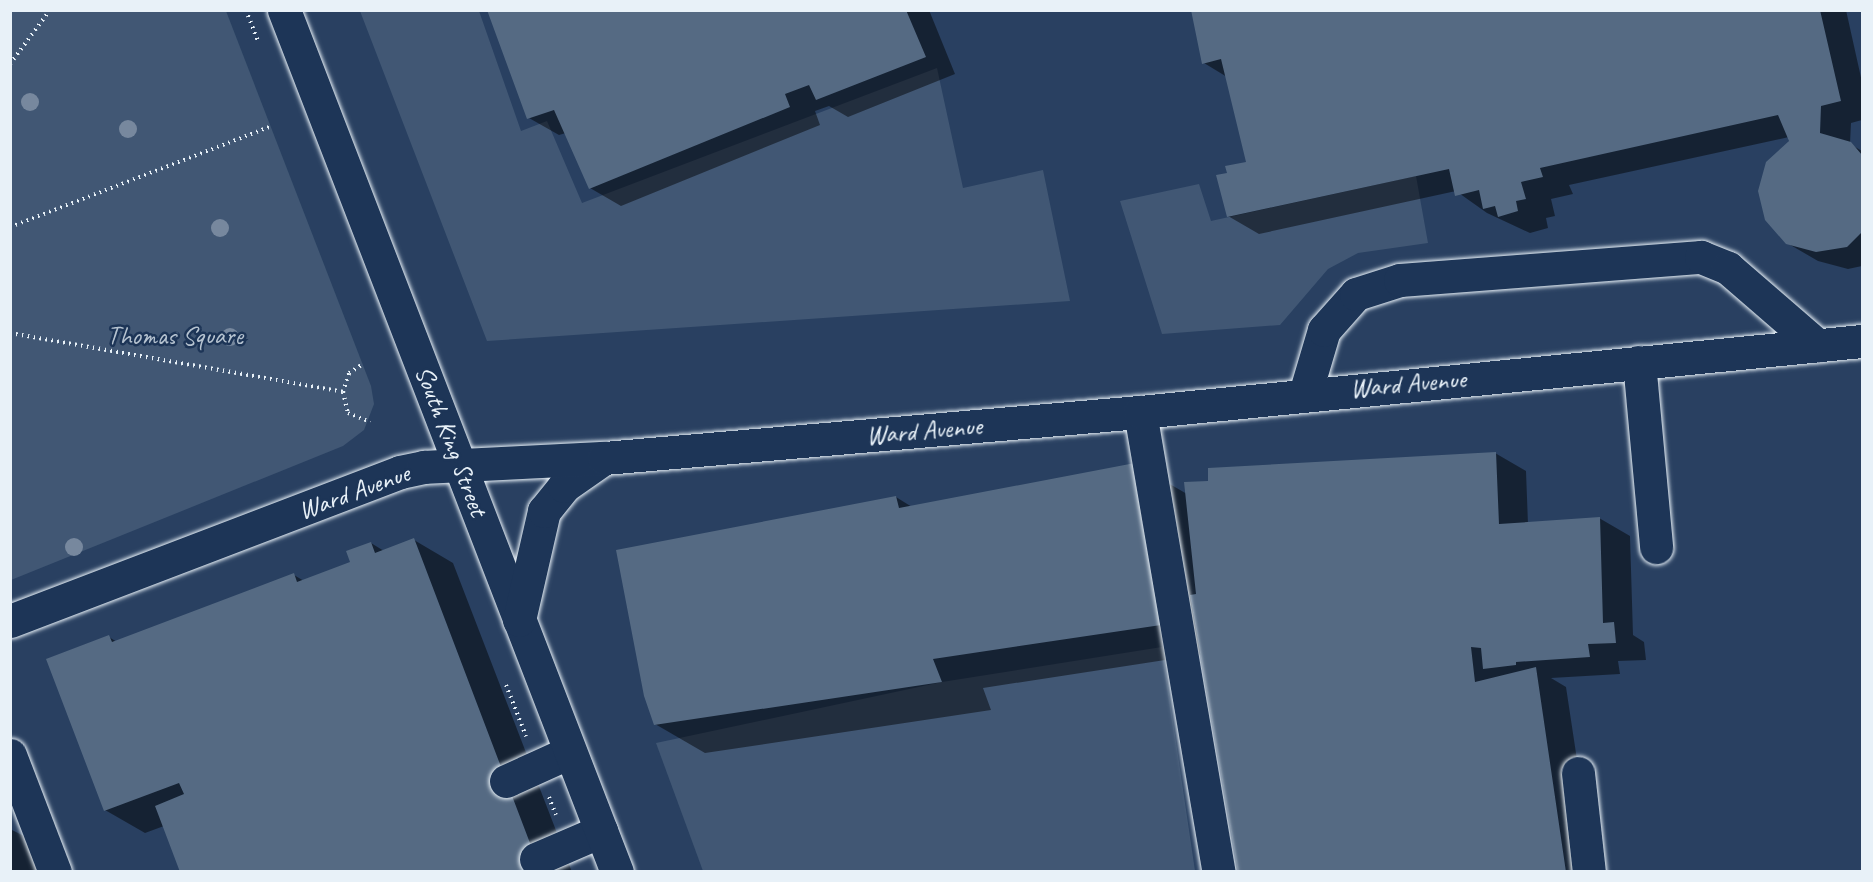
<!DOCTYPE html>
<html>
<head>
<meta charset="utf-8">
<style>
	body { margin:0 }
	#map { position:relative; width:1873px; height:882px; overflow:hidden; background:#294061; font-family:Caveat,sans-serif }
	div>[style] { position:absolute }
	.green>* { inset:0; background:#415774 }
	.shadow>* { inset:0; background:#0007 }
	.building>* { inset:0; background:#556a83 }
	.path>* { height:4px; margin-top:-2px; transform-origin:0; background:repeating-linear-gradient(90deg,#e8f1f8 0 1.5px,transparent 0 6px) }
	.roads { filter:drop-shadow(0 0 2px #e8f1f8) drop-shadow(0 0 2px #e8f1f8) }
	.minor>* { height:33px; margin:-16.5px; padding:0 16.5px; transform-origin:16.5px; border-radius:16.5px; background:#1d3557 }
	.major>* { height:33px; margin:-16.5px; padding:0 16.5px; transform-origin:16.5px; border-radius:16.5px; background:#1d3557 }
	.trees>* { width:18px; height:18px; margin:-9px; border-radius:50%; background:#77889e }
	span { translate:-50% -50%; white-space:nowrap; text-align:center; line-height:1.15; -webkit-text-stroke:5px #1d3557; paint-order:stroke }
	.park-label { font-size:26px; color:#b6c3d0 }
	.street-label { font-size:26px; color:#e8f1f8 }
	.frame { position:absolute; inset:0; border:12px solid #e8f1f8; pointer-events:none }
</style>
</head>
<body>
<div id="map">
	<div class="green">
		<i style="clip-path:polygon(11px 10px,226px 11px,371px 386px,374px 404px,364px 430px,343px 446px,11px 580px)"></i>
		<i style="clip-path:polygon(360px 11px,479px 11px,521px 131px,547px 121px,582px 203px,937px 68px,963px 188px,1043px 170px,1070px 301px,487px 341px)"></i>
		<i style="clip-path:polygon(1416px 176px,1428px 243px,1358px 253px,1328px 269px,1280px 325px,1162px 334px,1120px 201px,1199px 184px,1211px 221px)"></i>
		<i style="clip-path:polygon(1162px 647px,1195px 871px,703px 871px,656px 743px,942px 682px)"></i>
	</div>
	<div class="shadow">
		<i style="clip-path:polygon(489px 10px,929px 10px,955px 74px,848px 117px,829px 106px,815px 111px,820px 125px,621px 206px,590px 188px,566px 133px,559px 135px,529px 118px)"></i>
		<i style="clip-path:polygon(1192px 10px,1846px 10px,1862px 82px,1862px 120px,1851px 123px,1850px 144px,1862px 151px,1862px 266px,1848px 269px,1818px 261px,1787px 243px,1789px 137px,1569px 185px,1573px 194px,1551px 199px,1555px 216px,1546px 218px,1548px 228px,1530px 233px,1487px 213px,1456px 191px,1259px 234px,1228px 216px,1228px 174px,1248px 164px,1227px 77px,1204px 63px)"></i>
		<i style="clip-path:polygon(1495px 453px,1526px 471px,1528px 524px,1599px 518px,1630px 536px,1633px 635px,1644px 642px,1646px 660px,1618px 661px,1620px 674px,1551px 678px,1566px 687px,1594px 872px,1239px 872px,1204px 654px,983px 688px,991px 710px,705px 753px,655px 724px,896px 497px,912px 507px,1135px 464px,1187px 494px,1209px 482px)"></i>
		<i style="clip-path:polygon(414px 540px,453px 563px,572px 872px,182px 872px,164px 826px,145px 833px,105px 810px,109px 637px,117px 642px,294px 575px,304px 581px,352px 563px,371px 543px,384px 551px)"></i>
		<i style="clip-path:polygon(10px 829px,26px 837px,39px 872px,10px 872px)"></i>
	</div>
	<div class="building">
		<i style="clip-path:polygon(487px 10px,906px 10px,926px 57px,816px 100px,809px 85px,785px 94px,790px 107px,589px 189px,554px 110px,527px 119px)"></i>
		<i style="clip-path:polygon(1191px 10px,1820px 10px,1841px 101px,1821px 106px,1820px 133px,1851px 142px,1862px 155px,1862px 232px,1847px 247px,1816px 252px,1786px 244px,1765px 220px,1758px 191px,1766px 162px,1789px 141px,1778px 115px,1540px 168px,1543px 177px,1521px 182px,1526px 199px,1516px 201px,1518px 211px,1498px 217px,1495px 206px,1483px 209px,1479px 190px,1455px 196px,1449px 169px,1227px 217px,1216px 175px,1227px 173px,1225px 166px,1246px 162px,1221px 59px,1202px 64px)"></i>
		<i style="clip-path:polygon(1496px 452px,1499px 524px,1600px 517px,1603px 623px,1614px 622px,1616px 643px,1588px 644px,1590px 657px,1516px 662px,1516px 665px,1483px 669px,1481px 648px,1471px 647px,1475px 682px,1536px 667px,1566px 872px,1238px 872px,1190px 595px,1196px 594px,1184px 482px,1208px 481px,1208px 468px)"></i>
		<i style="clip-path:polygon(1135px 463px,1161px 625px,933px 659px,942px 682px,654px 725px,644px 696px,616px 550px,896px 496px,899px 508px)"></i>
		<i style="clip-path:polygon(414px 538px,541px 872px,180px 872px,155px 806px,184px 794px,179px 783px,104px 811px,46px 659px,109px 635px,112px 642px,294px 573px,297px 582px,350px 562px,346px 551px,371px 542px,375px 553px)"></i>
	</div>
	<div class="path">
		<i style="left:246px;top:10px;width:34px;rotate:69deg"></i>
		<i style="left:10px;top:64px;width:67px;rotate:-53.5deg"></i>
		<i style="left:10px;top:227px;width:278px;rotate:-21.1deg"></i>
		<i style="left:10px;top:333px;width:338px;rotate:10deg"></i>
		<i style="left:343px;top:392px;width:22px;rotate:77deg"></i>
		<i style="left:348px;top:413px;width:24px;rotate:22deg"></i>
		<i style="left:343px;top:392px;width:20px;rotate:-72deg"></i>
		<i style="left:349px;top:373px;width:17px;rotate:-33deg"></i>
		<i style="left:506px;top:685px;width:55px;rotate:68.6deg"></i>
		<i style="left:549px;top:797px;width:19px;rotate:69deg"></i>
	</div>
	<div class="roads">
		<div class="minor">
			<i style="left:1639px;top:362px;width:186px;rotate:84.7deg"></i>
			<i style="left:1305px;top:394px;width:67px;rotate:-73.5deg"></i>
			<i style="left:1324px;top:330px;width:48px;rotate:-48.4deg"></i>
			<i style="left:1356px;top:294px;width:46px;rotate:-17.7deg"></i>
			<i style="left:1400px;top:280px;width:302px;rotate:-4.4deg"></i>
			<i style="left:1701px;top:257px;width:29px;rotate:22deg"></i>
			<i style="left:1728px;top:268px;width:118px;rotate:40.9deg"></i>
			<i style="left:1140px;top:412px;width:467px;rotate:80.3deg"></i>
			<i style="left:10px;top:755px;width:125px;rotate:69deg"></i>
			<i style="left:1578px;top:773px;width:100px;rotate:83.7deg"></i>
			<i style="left:506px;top:781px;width:70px;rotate:-24.4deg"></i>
			<i style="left:536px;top:859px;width:71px;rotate:-23.3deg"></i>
		</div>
		<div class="major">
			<i style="left:284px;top:10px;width:924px;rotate:68.88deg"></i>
			<i style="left:519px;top:620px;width:112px;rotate:-77.1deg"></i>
			<i style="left:544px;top:511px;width:32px;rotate:-51deg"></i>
			<i style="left:564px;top:486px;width:49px;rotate:-35deg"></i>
			<i style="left:10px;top:621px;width:417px;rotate:-20.9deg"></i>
			<i style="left:400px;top:472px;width:25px;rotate:-12deg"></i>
			<i style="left:424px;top:467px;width:180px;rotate:-2.9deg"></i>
			<i style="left:604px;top:458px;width:538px;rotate:-4.91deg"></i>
			<i style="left:1140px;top:412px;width:725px;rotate:-5.62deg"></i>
		</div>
	</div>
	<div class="trees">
		<i style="left:30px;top:102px"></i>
		<i style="left:128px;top:129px"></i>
		<i style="left:220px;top:228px"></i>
		<i style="left:230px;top:337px"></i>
		<i style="left:74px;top:547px"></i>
	</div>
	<div class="park-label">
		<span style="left:175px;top:336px">Thomas Square</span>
	</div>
	<div class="street-label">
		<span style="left:1408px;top:384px;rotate:-5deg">Ward Avenue</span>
		<span style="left:924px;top:431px;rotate:-5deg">Ward Avenue</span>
		<span style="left:451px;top:441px;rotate:69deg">South King Street</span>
		<span style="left:354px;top:492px;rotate:-20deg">Ward Avenue</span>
	</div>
	<div class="frame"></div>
</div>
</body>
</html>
